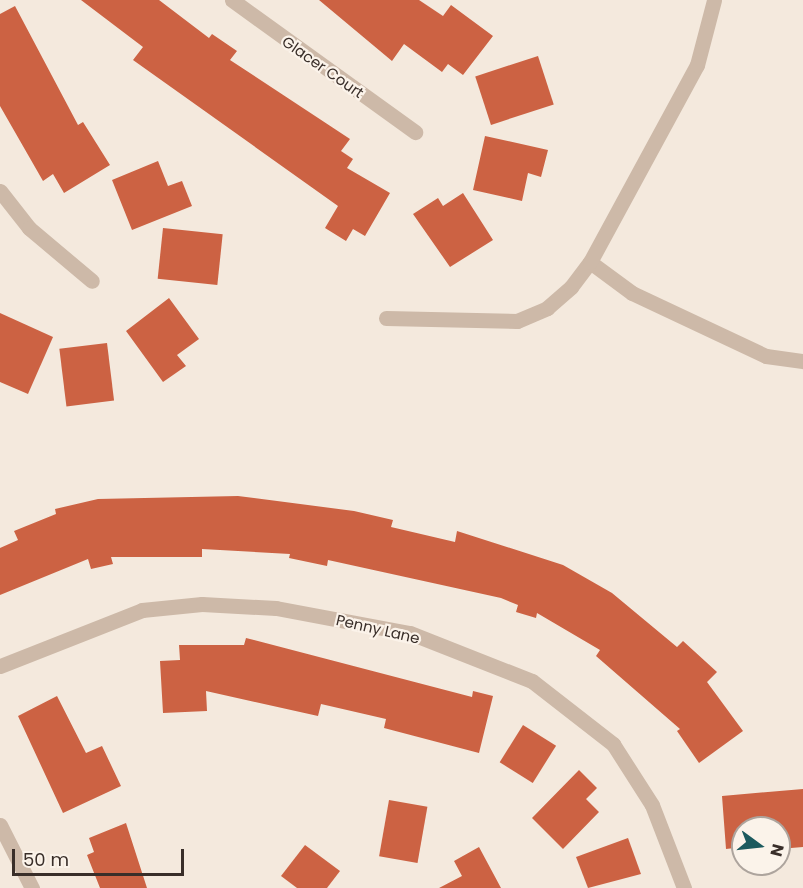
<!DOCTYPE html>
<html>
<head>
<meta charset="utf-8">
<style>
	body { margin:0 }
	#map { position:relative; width:803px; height:888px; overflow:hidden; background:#f4e9dd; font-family:Poppins,sans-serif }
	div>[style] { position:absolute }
	.building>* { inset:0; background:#cc6243; transform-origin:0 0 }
	.minor>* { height:15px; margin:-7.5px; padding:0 7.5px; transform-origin:7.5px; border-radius:7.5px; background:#cdb9a8 }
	span { translate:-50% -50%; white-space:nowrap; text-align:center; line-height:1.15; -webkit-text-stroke:4.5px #fbf3ea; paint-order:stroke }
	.street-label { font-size:15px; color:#392e29 }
	.north { position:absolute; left:731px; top:816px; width:60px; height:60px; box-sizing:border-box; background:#fbf3ea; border:2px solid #ada49d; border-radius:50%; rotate:105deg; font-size:16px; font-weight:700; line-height:24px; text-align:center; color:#392e29 }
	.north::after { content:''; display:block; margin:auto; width:21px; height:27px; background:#1c5a5e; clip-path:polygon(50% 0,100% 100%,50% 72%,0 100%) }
	.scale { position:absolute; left:12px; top:849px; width:172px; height:27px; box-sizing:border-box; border:3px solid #392e29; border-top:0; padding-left:8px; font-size:18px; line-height:21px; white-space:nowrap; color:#392e29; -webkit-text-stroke:4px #fbf3ea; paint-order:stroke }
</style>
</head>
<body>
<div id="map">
	<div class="building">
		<i style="clip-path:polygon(81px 0,159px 0,209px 38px,212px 34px,237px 51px,230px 60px,350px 139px,341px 151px,353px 159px,347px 168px,390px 193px,365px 236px,353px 229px,346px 241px,325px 228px,338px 206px,133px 60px,143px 47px)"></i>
		<i style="clip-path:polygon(319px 0,419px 0,443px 16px,451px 5px,493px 36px,463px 75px,448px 64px,442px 72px,404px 44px,392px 61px)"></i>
		<i style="clip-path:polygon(15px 6px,78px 125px,83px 122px,110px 165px,64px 193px,53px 174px,43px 181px,0 106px,0 14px)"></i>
		<i style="left:538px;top:56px;width:51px;height:66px;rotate:72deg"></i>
		<i style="clip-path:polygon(485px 136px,548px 150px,541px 177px,528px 173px,522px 201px,473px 190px)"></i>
		<i style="clip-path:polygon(158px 161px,168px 186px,182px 181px,192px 206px,132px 230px,112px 180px)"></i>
		<i style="clip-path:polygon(463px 193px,493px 240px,450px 267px,413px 214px,438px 198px,443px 206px)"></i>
		<i style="left:163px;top:228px;width:60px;height:51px;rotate:6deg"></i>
		<i style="clip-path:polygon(169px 298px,199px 339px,177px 355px,186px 366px,163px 382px,126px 331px)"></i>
		<i style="clip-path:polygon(0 313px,53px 337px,28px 394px,0 382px)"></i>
		<i style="left:107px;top:343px;width:58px;height:48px;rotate:83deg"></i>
		<i style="clip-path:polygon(238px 496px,354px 511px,393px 520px,391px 527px,455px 542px,457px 531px,563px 565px,612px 593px,677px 647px,683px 641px,717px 672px,707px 682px,743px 731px,699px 763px,677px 731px,680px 729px,596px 656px,600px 650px,537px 613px,536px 618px,516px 612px,518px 605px,501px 598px,328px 560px,327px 566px,289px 558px,290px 554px,202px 549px,202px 557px,111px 557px,113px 564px,91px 569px,88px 559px,0 595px,0 548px,18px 540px,14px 531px,56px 514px,55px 509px,98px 499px)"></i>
		<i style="clip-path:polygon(246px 638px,472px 697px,473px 691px,493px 696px,479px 753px,384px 728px,386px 719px,321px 704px,318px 716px,206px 691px,207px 711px,163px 713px,160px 661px,180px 660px,179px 645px,244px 645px)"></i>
		<i style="clip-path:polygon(57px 696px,86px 753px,102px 746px,121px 786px,63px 813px,18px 716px)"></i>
		<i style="left:523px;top:725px;width:39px;height:44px;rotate:32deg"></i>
		<i style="clip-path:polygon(579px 770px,597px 788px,586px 799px,599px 812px,563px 849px,532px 818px)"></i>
		<i style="clip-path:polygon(803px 789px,803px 847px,779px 849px,779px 828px,743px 828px,743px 847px,726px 849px,722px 796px)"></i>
		<i style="left:389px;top:800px;width:39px;height:57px;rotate:10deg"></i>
		<i style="clip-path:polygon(126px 823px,147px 888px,100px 888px,87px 855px,94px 852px,89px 838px)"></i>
		<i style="clip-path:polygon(628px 838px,641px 874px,588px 888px,576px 857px)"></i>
		<i style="clip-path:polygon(305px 845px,340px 871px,327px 888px,297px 888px,281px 876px)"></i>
		<i style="clip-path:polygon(479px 847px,501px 888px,439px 888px,462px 876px,454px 861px)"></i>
	</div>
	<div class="minor">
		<i style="left:232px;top:0;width:226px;rotate:35.8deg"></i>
		<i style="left:0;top:191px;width:47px;rotate:51.9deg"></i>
		<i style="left:29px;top:228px;width:82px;rotate:40.1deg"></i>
		<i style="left:590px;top:262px;width:52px;rotate:36.4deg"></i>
		<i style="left:632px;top:293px;width:148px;rotate:25.2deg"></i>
		<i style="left:766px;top:356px;width:37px;rotate:8deg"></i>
		<i style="left:386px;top:318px;width:131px;rotate:1.3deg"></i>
		<i style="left:517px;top:321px;width:33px;rotate:-23deg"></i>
		<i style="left:547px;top:308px;width:32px;rotate:-41deg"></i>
		<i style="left:571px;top:287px;width:31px;rotate:-53deg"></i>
		<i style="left:590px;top:262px;width:224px;rotate:-61.5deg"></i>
		<i style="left:697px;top:65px;width:67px;rotate:-75.3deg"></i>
		<i style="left:0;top:666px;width:153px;rotate:-21.5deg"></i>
		<i style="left:142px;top:610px;width:60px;rotate:-5.7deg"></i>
		<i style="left:202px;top:604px;width:74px;rotate:3.1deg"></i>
		<i style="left:276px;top:608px;width:136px;rotate:10.6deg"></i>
		<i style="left:410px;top:633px;width:131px;rotate:21.5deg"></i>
		<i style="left:532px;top:681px;width:103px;rotate:37.9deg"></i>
		<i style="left:613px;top:744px;width:72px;rotate:57.4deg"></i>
		<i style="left:652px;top:805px;width:89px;rotate:68.9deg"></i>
		<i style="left:0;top:825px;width:71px;rotate:63.1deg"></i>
	</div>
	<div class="street-label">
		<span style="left:323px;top:67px;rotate:35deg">Glacer Court</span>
		<span style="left:378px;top:629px;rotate:13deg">Penny Lane</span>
	</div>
	<div class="north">N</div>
	<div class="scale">50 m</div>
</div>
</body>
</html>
